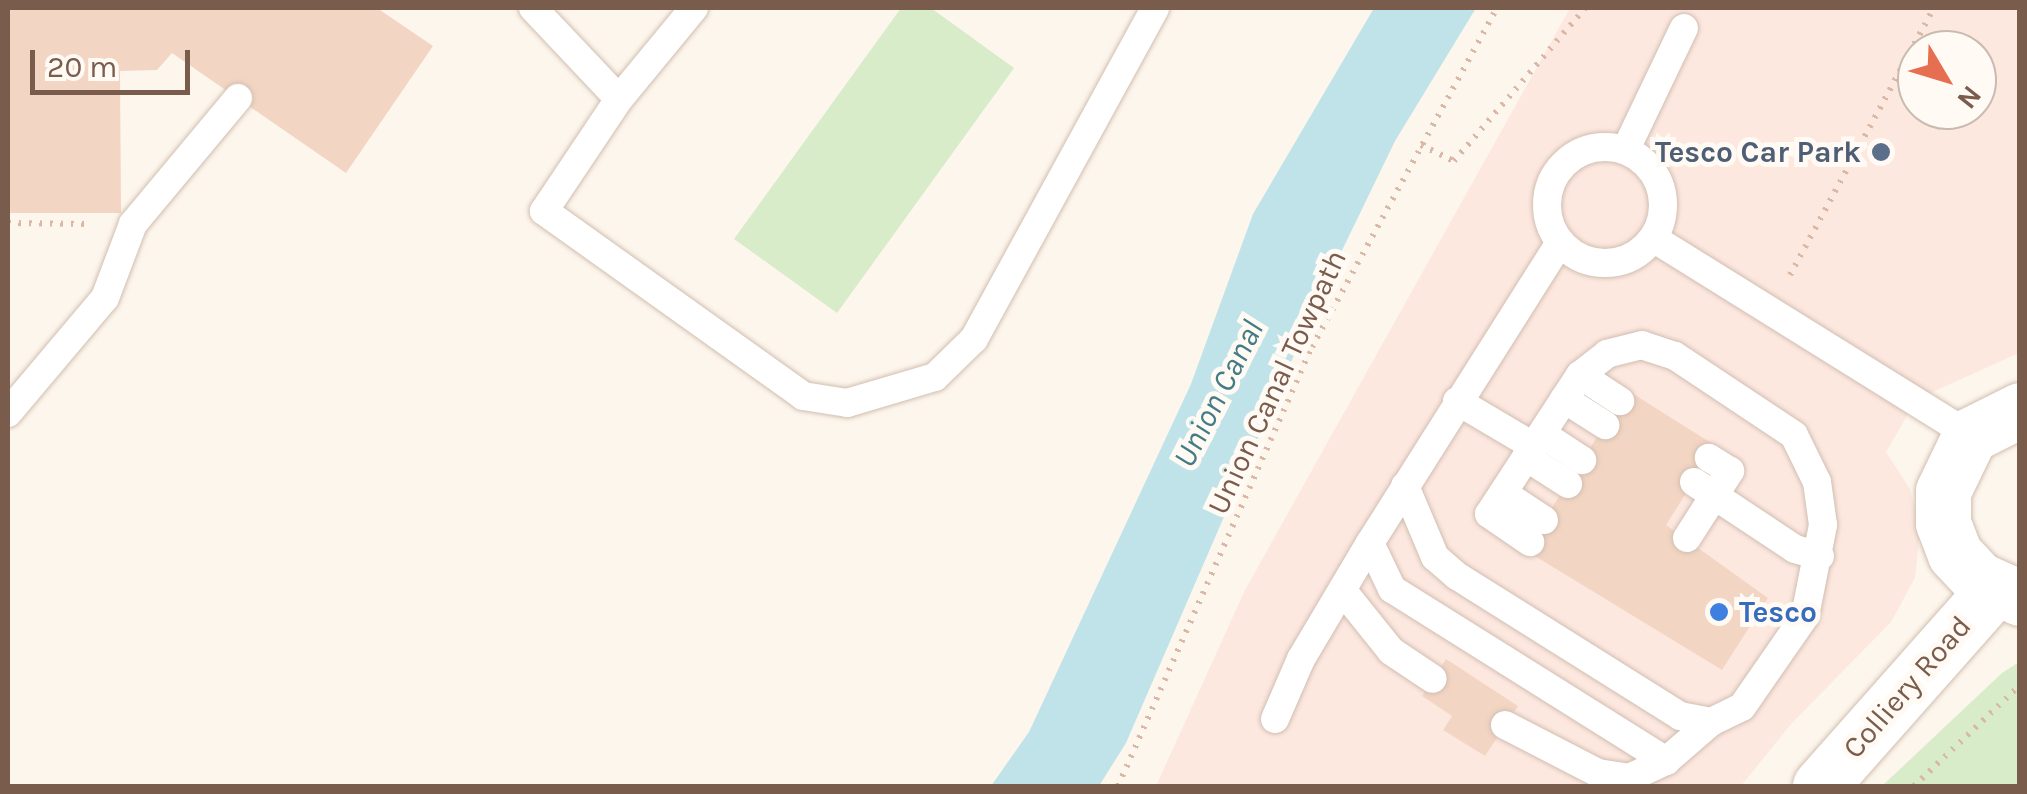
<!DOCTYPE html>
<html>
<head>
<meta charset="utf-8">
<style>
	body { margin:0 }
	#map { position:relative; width:2027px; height:794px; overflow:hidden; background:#fdf6ec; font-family:Karla,sans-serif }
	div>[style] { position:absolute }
	.commercial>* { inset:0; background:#fde8e0 }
	.green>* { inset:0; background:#d8ecc9 }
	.water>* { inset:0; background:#bfe3e8 }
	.building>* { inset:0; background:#f3d5c3 }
	.path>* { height:6px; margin-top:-3px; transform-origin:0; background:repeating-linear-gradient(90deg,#d9b8a5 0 2.5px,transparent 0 10.5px) }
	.roads { filter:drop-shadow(0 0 2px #d1beb0) drop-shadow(0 0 2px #d1beb0) }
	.lane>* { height:28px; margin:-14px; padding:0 14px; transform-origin:14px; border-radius:14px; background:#fff }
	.lane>.ring { margin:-14px; padding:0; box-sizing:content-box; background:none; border:28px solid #fff; border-radius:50% }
	.street>* { height:55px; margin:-27.5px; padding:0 27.5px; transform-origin:27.5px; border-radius:27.5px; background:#fff }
	.dots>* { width:28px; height:28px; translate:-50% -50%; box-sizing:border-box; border:5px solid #fffaf3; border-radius:50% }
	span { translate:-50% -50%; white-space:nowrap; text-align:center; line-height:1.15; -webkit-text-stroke:10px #fffaf3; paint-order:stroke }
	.service-label { font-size:30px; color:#4e5e75; font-weight:700 }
	.right { translate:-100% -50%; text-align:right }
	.street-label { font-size:30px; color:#7a5c4d }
	.shop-label { font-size:30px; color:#366cbe; font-weight:700 }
	.left { translate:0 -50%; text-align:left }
	.water-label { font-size:32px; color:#437c86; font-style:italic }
	.frame { position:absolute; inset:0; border:10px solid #7a5c4d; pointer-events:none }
	.north { position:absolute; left:1897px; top:30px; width:100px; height:100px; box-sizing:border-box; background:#fffaf3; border:2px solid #cabbb1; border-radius:50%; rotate:128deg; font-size:28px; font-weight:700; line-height:40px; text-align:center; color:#7a5c4d }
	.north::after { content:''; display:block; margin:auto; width:35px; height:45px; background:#e76f51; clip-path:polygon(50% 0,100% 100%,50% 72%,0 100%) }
	.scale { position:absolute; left:30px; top:50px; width:160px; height:45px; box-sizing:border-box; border:5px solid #7a5c4d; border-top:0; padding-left:12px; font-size:30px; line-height:35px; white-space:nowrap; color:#7a5c4d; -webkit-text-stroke:8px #fffaf3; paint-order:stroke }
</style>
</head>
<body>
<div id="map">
	<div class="commercial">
		<i style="clip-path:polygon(evenodd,1570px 8px,2019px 8px,2019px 353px,1917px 399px,1886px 452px,1910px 489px,1920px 531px,1915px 578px,1891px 622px,1792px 723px,1741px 786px,1156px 786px,1245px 590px,1570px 8px,1917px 50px,1977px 50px,1977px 110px,1917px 110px,1917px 50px)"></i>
	</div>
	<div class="green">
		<i style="clip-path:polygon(901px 8px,931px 8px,1014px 68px,837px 313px,734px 239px)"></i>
		<i style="clip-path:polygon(2019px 662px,2019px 786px,1882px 786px,2002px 673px)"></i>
	</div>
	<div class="water">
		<i style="clip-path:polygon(1374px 8px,1476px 8px,1395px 141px,1317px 302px,1126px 743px,1099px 786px,991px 786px,1029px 732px,1191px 384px,1253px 214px)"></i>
	</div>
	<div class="building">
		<i style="clip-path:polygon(9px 8px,377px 8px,433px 46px,346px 173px,172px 53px,157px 70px,120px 71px,121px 213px,8px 213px)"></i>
		<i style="clip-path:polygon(1627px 390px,1716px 446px,1666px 525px,1768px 598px,1722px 670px,1525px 550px)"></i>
		<i style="clip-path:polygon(1446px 659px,1518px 706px,1485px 756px,1443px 730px,1452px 716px,1422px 696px)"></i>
	</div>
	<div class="path">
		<i style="left:1421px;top:145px;width:37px;rotate:26deg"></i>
		<i style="left:1454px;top:161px;width:201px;rotate:-49.4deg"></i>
		<i style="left:8px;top:223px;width:83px;rotate:0.7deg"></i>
		<i style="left:1790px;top:275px;width:303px;rotate:-61.7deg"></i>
		<i style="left:1118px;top:786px;width:480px;rotate:-66.2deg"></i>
		<i style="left:1312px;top:347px;width:386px;rotate:-61.4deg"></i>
		<i style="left:1914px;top:786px;width:146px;rotate:-43.6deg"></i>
	</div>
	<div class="roads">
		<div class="lane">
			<i style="left:533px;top:8px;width:125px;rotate:46.6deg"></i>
			<i style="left:619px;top:99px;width:118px;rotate:-50.5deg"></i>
			<i style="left:619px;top:99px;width:135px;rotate:123.8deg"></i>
			<i style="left:544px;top:211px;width:318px;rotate:35.5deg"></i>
			<i style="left:803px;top:396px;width:45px;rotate:9deg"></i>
			<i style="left:847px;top:403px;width:92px;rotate:-16.5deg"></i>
			<i style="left:935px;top:377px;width:54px;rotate:-44.3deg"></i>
			<i style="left:974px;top:339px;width:377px;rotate:-61.3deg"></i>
			<i class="ring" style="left:1547px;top:147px;width:88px;height:88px"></i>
			<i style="left:1626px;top:149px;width:134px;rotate:-64.4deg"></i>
			<i style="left:1653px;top:238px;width:373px;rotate:31.9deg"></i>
			<i style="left:1580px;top:375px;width:48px;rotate:33deg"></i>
			<i style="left:1564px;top:399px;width:49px;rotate:32.4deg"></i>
			<i style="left:1457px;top:401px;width:88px;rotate:30.6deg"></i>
			<i style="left:8px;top:413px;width:150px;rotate:-49.9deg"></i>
			<i style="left:105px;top:298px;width:79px;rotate:-69.3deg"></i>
			<i style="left:133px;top:224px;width:164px;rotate:-50.2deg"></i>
			<i style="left:1542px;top:434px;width:48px;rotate:33deg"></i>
			<i style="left:1526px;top:457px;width:50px;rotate:32.7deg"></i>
			<i style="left:1694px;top:482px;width:121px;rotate:33.6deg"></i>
			<i style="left:1795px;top:549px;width:26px;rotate:16deg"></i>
			<i style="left:1405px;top:486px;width:77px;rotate:67.1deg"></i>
			<i style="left:1435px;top:557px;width:29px;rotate:41deg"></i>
			<i style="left:1457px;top:576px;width:263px;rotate:32.1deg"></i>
			<i style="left:1680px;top:716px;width:32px;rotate:11deg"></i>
			<i style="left:1711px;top:722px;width:34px;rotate:-26deg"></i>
			<i style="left:1742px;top:707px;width:111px;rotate:-55.3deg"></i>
			<i style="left:1805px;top:616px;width:93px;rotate:-78.8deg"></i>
			<i style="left:1823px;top:525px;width:43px;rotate:-97.9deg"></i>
			<i style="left:1817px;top:482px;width:52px;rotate:-116.1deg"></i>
			<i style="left:1794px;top:435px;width:143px;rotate:-146.4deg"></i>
			<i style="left:1675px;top:356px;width:35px;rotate:-162deg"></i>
			<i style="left:1642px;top:345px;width:36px;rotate:166deg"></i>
			<i style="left:1607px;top:354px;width:34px;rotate:142deg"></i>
			<i style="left:1580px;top:375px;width:166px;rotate:123.2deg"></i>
			<i style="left:1489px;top:514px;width:50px;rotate:34.3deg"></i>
			<i style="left:1503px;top:493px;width:49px;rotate:33.4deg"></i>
			<i style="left:1687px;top:538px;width:80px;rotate:-57.3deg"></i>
			<i style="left:1730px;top:471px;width:25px;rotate:-148deg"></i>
			<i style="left:1370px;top:543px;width:51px;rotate:64.4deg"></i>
			<i style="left:1392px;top:589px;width:324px;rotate:32.1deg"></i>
			<i style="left:1343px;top:591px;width:77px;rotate:51.3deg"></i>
			<i style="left:1391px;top:651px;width:50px;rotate:33.7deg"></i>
			<i style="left:1275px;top:719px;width:65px;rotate:-66.6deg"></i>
			<i style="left:1301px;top:659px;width:135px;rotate:-59.3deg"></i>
			<i style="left:1370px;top:543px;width:356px;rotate:-57.7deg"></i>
			<i style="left:1505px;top:725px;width:105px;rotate:27.3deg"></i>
			<i style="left:1598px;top:773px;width:31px;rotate:9deg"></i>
			<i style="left:1629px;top:778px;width:41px;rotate:-24.7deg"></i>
			<i style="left:1666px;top:761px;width:60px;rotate:-40.9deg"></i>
		</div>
		<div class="street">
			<i style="left:2020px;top:410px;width:56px;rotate:153.4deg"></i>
			<i style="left:1970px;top:435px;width:62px;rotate:115.7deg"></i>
			<i style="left:1943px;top:491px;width:32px;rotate:90deg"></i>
			<i style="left:1943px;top:523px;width:33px;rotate:69deg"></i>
			<i style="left:1955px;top:554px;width:34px;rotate:47deg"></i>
			<i style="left:1978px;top:579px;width:46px;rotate:24.3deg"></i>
			<i style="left:1820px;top:786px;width:264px;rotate:-48.5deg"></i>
		</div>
	</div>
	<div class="dots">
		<i style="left:1881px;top:152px;background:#5c6f8a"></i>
		<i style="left:1719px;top:612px;background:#3f7fe0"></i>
	</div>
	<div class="service-label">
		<span class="right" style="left:1861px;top:152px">Tesco Car Park</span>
	</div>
	<div class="street-label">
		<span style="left:1277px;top:382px;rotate:-65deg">Union Canal Towpath</span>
		<span style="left:1907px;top:687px;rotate:-49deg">Colliery Road</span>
	</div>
	<div class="shop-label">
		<span class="left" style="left:1739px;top:612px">Tesco</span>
	</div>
	<div class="water-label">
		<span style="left:1219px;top:394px;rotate:-63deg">Union Canal</span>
	</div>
	<div class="frame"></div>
	<div class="north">N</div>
	<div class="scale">20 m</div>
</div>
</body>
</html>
